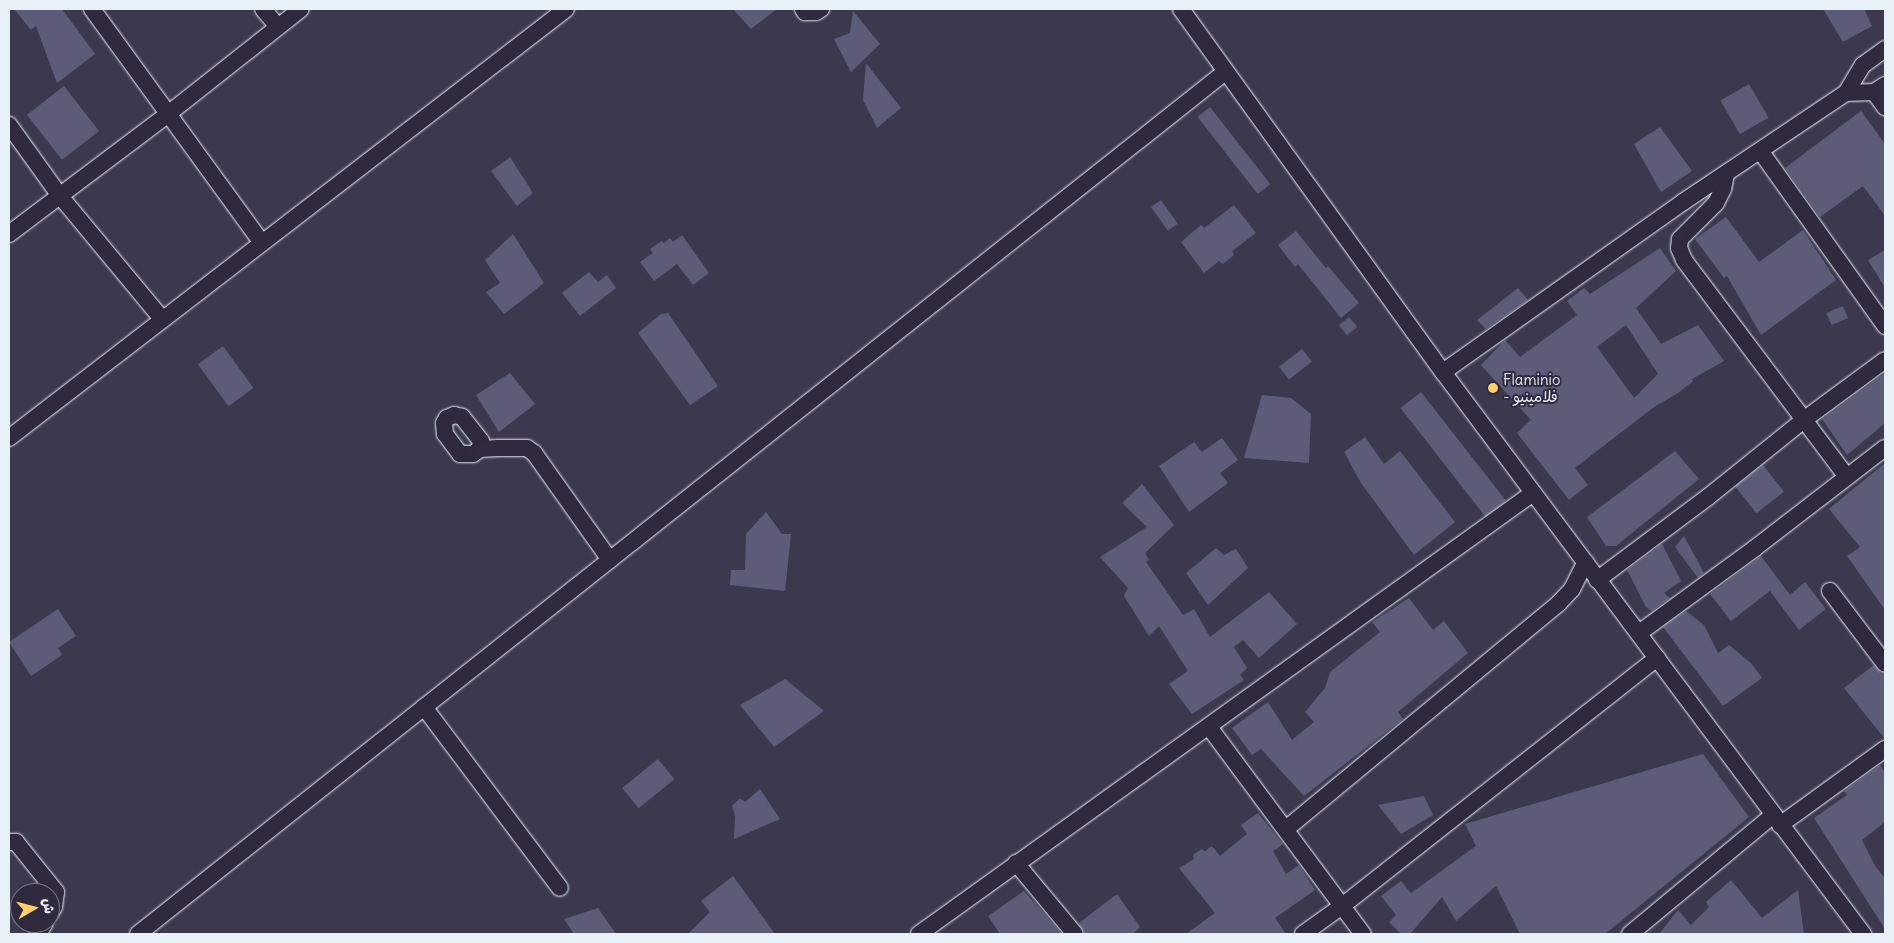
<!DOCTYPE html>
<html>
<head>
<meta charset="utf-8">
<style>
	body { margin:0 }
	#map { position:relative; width:1894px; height:943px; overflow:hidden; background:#3c394f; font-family:Delius,"Playpen Sans Arabic",sans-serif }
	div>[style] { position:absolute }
	.building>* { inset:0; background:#5c5c79; transform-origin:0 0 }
	.roads { filter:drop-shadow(0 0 1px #e8f1f8) drop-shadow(0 0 1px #e8f1f8) }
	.minor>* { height:16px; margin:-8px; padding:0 8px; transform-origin:8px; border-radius:8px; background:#2f2a3d }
	.dots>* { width:14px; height:14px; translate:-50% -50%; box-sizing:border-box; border:2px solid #2f2a3d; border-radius:50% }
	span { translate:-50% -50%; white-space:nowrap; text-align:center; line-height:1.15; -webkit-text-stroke:4px #2f2a3d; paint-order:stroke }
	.poi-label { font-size:15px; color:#e8f1f8 }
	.left { translate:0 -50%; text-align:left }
	.frame { position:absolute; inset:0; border:10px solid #e8f1f8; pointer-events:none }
	.north { position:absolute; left:10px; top:883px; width:50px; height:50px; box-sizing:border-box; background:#2f2a3d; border:1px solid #797a88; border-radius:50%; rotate:82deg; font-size:14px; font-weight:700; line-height:20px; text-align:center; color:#e8f1f8 }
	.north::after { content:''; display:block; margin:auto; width:18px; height:22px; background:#ffd166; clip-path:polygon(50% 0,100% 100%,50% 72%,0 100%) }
</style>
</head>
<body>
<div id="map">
	<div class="building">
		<i style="clip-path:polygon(14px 9px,62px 9px,95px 54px,57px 83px,36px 26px,31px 30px)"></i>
		<i style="clip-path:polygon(733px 9px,777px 9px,751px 29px)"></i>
		<i style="clip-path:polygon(1823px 9px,1864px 9px,1872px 26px,1843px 42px)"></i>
		<i style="clip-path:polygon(853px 11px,880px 44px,851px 72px,834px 39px,850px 33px)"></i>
		<i style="clip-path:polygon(866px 63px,901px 108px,877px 128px,863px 100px)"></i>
		<i style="left:1749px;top:84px;width:39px;height:33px;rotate:60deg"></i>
		<i style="left:64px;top:86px;width:57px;height:47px;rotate:52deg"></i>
		<i style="left:1210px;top:107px;width:98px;height:16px;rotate:52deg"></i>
		<i style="clip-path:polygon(1861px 111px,1885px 144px,1885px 216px,1863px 186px,1820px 217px,1785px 168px)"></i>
		<i style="clip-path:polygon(1660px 127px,1692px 171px,1661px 192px,1634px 144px)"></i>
		<i style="clip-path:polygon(510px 157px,533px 193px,517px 206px,491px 171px)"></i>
		<i style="left:1161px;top:200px;width:29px;height:12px;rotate:55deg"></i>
		<i style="clip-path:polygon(1234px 205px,1256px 233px,1232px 251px,1234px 255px,1223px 264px,1219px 261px,1204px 273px,1181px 242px,1201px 225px,1204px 228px)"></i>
		<i style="clip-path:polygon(1726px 217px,1759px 262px,1803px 230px,1836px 280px,1761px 335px,1727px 276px,1724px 278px,1695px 239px)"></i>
		<i style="clip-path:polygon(1296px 231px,1326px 268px,1328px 266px,1359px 303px,1341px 318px,1298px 264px,1295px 267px,1278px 245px)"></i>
		<i style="clip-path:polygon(513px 234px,544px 283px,504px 314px,486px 292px,500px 283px,485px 260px)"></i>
		<i style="clip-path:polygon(682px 235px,709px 273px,693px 285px,677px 264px,654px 281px,640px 262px,653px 253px,650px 249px,662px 241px,664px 243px,670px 238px,673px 242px)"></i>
		<i style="clip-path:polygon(evenodd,1660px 248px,1676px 271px,1636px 308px,1661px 344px,1698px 325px,1724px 361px,1692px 379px,1693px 381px,1678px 393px,1654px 407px,1575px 468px,1588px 485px,1569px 500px,1517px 433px,1531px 420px,1481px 365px,1505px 340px,1520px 357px,1577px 315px,1567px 301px,1584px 288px,1590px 294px,1660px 248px,1626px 325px,1658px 374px,1634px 398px,1597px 347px,1626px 325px)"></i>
		<i style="clip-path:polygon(1885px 250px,1885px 288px,1868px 260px)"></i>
		<i style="clip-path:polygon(589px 272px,598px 282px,607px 275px,616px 288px,580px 316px,562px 293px)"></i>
		<i style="clip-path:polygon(1518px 288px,1528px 300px,1486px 329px,1477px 320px)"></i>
		<i style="left:1843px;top:306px;width:13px;height:18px;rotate:67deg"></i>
		<i style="clip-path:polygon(668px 313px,718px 386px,690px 405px,638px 333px,661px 314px)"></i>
		<i style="left:1349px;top:317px;width:13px;height:13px;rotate:51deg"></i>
		<i style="left:223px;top:346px;width:52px;height:31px;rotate:54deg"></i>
		<i style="left:1302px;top:349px;width:16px;height:29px;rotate:52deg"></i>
		<i style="clip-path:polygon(510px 373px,535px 404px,499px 432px,476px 395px)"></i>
		<i style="clip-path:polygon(1885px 373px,1885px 423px,1847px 455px,1822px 419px)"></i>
		<i style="left:1421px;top:392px;width:138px;height:26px;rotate:52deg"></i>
		<i style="clip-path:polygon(1262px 395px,1291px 398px,1311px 414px,1309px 463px,1244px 458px)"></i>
		<i style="clip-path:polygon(1365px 437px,1384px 464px,1400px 451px,1455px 522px,1414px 555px,1361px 483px,1344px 452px)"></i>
		<i style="clip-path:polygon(1222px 438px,1238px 460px,1220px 473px,1228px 483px,1189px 512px,1159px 466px,1194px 442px,1202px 452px)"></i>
		<i style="clip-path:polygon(1675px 451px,1699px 479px,1616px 546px,1606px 546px,1587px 517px)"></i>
		<i style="clip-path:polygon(1885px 463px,1885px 610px,1847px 556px,1860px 547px,1829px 509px)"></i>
		<i style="left:1763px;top:465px;width:34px;height:35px;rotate:52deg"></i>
		<i style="clip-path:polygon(1142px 484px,1174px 525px,1145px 553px,1149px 560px,1146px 562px,1183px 615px,1194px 609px,1210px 637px,1269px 592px,1297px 624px,1259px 658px,1243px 640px,1234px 647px,1247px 668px,1240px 675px,1244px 680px,1192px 714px,1169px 684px,1188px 671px,1159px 626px,1149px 636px,1124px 596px,1128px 588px,1100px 557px,1147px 527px,1122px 503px)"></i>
		<i style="clip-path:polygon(766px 512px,782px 534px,791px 534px,785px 591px,730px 585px,731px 570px,745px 570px,746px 534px)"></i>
		<i style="clip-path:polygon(1684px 536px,1704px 573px,1698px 578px,1675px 547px)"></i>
		<i style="clip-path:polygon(1662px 544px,1681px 581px,1664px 593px,1670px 598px,1652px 611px,1646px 607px,1627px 570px)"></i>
		<i style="clip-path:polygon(1216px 548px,1224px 555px,1236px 549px,1248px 568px,1208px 605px,1186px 573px)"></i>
		<i style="clip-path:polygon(1761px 556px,1790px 595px,1805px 582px,1826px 609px,1799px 630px,1770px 591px,1731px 621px,1710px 594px)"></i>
		<i style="clip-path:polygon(1409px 598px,1433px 630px,1444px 621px,1468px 653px,1398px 712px,1403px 719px,1304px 796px,1261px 749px,1252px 755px,1232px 728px,1268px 702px,1292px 740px,1314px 722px,1305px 712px,1325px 688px,1330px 672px,1380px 632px,1372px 622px)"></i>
		<i style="clip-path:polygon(58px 609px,76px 636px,58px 648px,62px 655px,31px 676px,9px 642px)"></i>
		<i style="clip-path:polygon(1686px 611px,1704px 625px,1718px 653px,1729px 645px,1751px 663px,1762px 678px,1723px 706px,1663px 627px)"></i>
		<i style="clip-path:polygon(1874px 665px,1881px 673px,1885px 674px,1885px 739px,1844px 688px)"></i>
		<i style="clip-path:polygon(785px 679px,824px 711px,774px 747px,740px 705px)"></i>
		<i style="clip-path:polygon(1703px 754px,1749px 817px,1605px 934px,1520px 934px,1496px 886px,1456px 921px,1442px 897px,1410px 934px,1401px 934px,1389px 922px,1396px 915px,1381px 896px,1401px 881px,1411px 893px,1476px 846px,1465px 824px)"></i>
		<i style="left:658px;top:759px;width:26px;height:46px;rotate:51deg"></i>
		<i style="clip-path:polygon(1880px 765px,1885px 773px,1885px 822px,1862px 840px,1875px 866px,1885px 878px,1885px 929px,1814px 818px,1847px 795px,1844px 791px)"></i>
		<i style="clip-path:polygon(760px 789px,780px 819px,734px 839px,735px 816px,732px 806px,740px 798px,745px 802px)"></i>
		<i style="clip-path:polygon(1424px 796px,1433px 815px,1401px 834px,1378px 805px)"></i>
		<i style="clip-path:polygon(1258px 813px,1283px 844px,1273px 851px,1286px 874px,1299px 865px,1315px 890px,1275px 918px,1286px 934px,1186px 934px,1215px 913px,1179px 868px,1194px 859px,1193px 855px,1202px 849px,1205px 851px,1212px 846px,1220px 856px,1247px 834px,1241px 825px)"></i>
		<i style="clip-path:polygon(733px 876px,775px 934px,688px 934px,710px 912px,701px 901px)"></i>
		<i style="clip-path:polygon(1731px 880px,1762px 918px,1798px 890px,1804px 934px,1659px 934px,1678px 910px,1691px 925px,1709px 907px,1706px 902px)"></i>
		<i style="clip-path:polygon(1024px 891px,1043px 912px,1062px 934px,1000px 934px,988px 916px)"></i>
		<i style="clip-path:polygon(1117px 894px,1140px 927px,1133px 934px,1085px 934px,1079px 923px)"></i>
		<i style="clip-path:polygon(598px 908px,616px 934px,574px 934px,564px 919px)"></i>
	</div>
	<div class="roads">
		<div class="minor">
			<i style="left:92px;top:9px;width:289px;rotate:54deg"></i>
			<i style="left:263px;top:9px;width:23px;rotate:50deg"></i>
			<i style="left:803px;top:9px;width:4px;rotate:56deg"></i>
			<i style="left:805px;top:12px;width:11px"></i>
			<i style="left:816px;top:12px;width:6px;rotate:-31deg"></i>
			<i style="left:1181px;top:9px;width:448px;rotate:54.2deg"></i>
			<i style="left:1443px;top:372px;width:702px;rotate:53.23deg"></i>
			<i style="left:1874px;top:92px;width:19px;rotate:54deg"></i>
			<i style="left:1846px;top:93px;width:28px;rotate:-2deg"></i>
			<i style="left:1874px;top:92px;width:13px;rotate:-32deg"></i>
			<i style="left:9px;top:125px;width:87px;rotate:54.3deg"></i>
			<i style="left:60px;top:196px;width:160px;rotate:50.3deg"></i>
			<i style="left:1761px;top:152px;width:214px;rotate:54.5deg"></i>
			<i style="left:1726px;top:174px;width:15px;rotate:101deg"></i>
			<i style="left:1723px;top:189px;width:16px;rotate:117deg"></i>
			<i style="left:1716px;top:203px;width:51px;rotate:135deg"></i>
			<i style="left:1680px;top:239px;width:9px;rotate:96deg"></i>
			<i style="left:1679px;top:248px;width:13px;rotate:67deg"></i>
			<i style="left:1684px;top:260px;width:270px;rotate:53.1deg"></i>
			<i style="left:9px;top:234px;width:199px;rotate:-37deg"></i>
			<i style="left:168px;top:114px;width:169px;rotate:-38.3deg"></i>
			<i style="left:1443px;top:372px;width:294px;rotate:-35.3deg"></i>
			<i style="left:1683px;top:202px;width:196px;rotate:-33.8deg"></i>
			<i style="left:1846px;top:93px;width:33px;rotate:-59deg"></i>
			<i style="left:1863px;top:65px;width:27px;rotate:-36deg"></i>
			<i style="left:9px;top:438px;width:703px;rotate:-37.6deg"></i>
			<i style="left:480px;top:449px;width:8px;rotate:-83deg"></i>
			<i style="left:481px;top:441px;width:31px;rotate:-128deg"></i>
			<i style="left:462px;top:417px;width:8px;rotate:-166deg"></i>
			<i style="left:454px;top:415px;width:8px;rotate:157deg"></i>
			<i style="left:447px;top:418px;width:6px;rotate:121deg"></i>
			<i style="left:444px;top:423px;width:11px;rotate:85deg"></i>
			<i style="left:445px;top:434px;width:25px;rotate:53deg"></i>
			<i style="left:460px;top:454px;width:13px"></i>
			<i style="left:473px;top:454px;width:9px;rotate:-36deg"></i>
			<i style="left:480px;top:449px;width:18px;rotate:-3deg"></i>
			<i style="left:498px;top:448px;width:29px"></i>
			<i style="left:527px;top:448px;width:9px;rotate:36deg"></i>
			<i style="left:534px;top:453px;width:131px;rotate:54.6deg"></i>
			<i style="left:1597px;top:580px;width:139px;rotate:-36.8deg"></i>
			<i style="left:1708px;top:497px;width:124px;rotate:-38.8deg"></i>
			<i style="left:1805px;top:419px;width:99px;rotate:-36.4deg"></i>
			<i style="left:1830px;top:591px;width:91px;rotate:53deg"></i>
			<i style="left:1639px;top:633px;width:144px;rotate:-36.2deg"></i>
			<i style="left:1755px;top:548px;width:164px;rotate:-37.6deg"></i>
			<i style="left:424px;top:707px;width:226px;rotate:53.1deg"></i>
			<i style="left:1209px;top:727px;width:258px;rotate:53.4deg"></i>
			<i style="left:1780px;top:825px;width:130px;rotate:-35.9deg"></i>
			<i style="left:1286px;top:829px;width:354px;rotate:-39.6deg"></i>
			<i style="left:1559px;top:603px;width:19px;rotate:-47deg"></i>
			<i style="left:1572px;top:589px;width:30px;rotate:-63deg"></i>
			<i style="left:9px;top:842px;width:7px"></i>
			<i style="left:16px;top:842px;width:64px;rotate:51.3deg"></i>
			<i style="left:56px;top:892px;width:15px;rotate:98deg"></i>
			<i style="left:54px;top:907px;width:8px;rotate:120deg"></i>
			<i style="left:1016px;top:863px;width:92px;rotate:50.3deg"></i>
			<i style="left:38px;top:934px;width:13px;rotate:-58deg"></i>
			<i style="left:138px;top:934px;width:1387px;rotate:-38.41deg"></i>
			<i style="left:919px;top:934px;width:756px;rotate:-35.69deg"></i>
			<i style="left:1303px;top:934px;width:48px;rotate:-35.7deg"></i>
			<i style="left:1342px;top:906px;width:401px;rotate:-38.2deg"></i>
			<i style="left:1630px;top:934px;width:185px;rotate:-39.7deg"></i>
		</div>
	</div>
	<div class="dots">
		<i style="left:1493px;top:388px;background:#ffd166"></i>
	</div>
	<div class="poi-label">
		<span class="left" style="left:1503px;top:388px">Flaminio<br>- فلامينيو</span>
	</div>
	<div class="frame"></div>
	<div class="north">ش</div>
</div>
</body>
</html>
